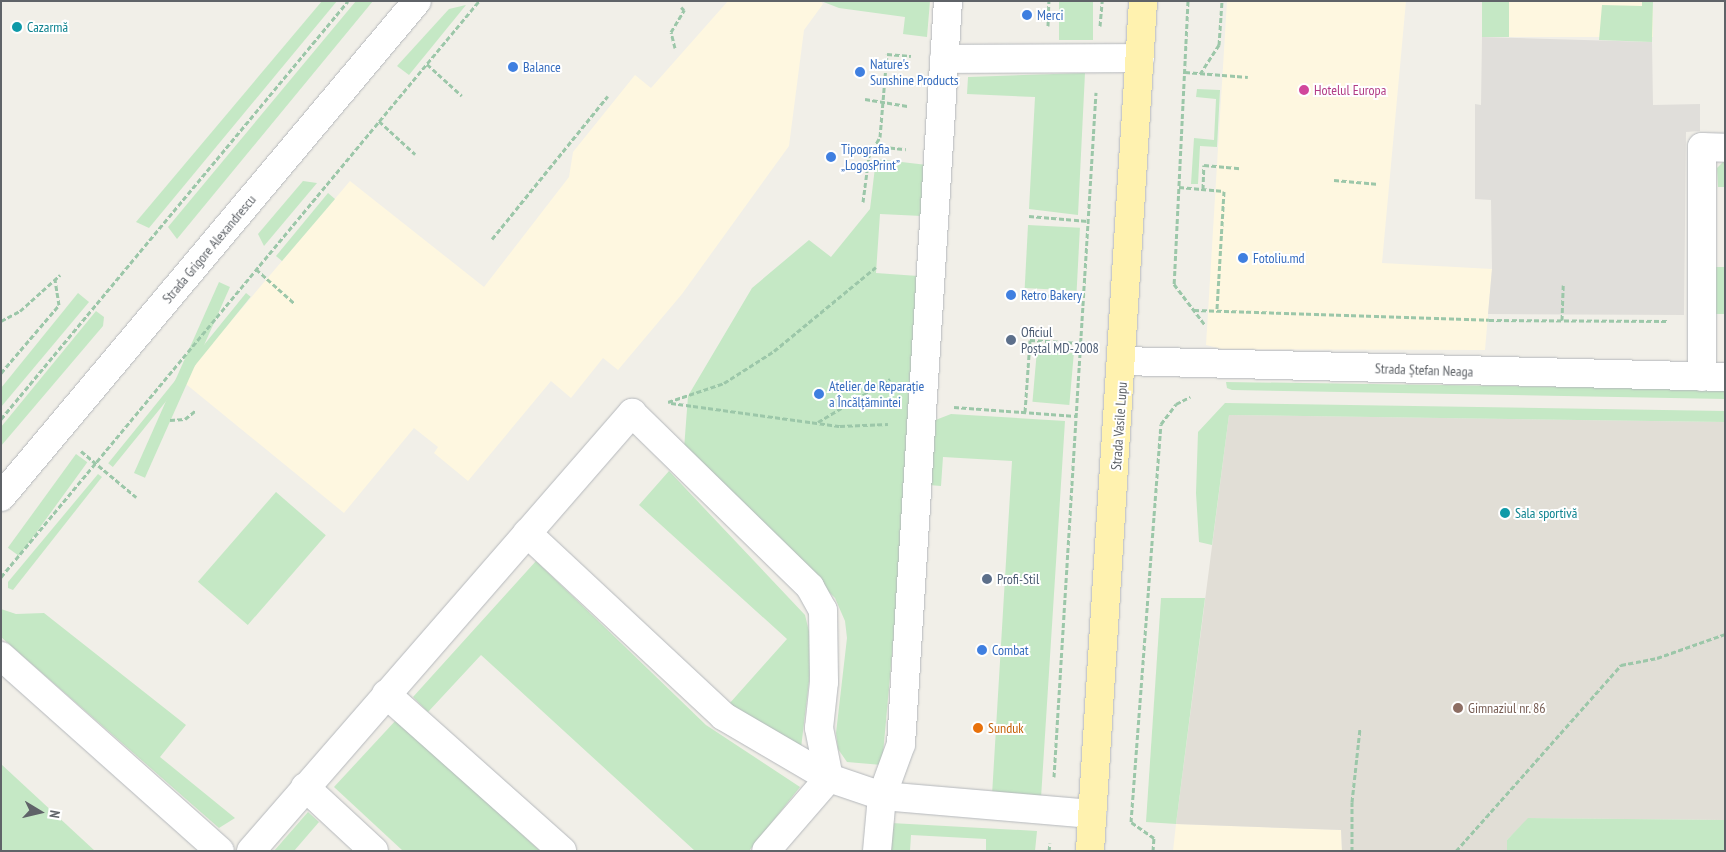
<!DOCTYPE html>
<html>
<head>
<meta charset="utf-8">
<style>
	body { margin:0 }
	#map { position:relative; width:1726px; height:852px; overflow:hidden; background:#f1efe8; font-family:"PT Sans Narrow",sans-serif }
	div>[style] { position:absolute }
	.commercial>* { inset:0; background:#fef7e0; transform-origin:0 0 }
	.industrial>* { inset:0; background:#e0deda }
	.education>* { inset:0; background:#e1ded6 }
	.green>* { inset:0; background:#c5e8c5; transform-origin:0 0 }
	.path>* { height:3px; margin-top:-1.5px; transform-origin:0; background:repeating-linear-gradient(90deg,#9cc7a9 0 5px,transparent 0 7.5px) }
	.roads { filter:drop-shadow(0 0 1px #b5b8bc) drop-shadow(0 0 1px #b5b8bc) }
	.minor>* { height:28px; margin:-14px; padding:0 14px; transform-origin:14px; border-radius:14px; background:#fff }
	.major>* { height:28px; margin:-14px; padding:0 14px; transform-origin:14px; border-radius:14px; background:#fff2af }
	.dots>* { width:14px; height:14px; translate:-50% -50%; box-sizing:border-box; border:2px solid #fff; border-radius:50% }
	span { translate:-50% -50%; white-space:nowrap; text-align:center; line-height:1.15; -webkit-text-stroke:4px #fff; paint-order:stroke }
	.shop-label { font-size:14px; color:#366cbe }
	.left { translate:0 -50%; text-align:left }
	.culture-label { font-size:14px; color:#0d838f }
	.hotel-label { font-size:14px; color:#b23c85 }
	.street-label { font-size:14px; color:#5f6368 }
	.service-label { font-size:14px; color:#4e5e75 }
	.education-label { font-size:14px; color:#785e54 }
	.food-label { font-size:14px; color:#c56008 }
	.frame { position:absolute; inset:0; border:2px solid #5f6368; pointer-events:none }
	.north { position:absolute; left:15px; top:787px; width:50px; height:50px; -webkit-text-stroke:4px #fff; paint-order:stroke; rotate:99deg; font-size:14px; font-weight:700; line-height:20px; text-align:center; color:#5f6368 }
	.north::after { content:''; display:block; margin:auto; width:18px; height:22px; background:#5f6368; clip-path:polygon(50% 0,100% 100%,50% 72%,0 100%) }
</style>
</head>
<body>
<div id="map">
	<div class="commercial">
		<i style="clip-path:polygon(728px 1px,821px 1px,823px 4px,804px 30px,789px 146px,682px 294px,618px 370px,603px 358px,571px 398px,551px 381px,468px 481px,434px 453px,438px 447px,414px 428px,344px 513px,181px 380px,350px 181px,484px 287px,569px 177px,573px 152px,635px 75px,651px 88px)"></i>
		<i style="clip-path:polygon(1227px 1px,1406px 1px,1382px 263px,1492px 269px,1485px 350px,1222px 349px,1206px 345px)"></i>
		<i style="left:1482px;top:1px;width:171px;height:36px"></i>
		<i style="clip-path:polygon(1176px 824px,1341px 830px,1342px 851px,1173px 851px)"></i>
	</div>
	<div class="industrial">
		<i style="clip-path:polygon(1482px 37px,1652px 42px,1653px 105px,1700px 104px,1700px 131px,1686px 132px,1684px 315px,1488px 314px,1492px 269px,1491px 200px,1475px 199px,1475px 104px,1481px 105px)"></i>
	</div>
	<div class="education">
		<i style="clip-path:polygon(1229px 415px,1725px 422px,1725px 820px,1529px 818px,1507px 840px,1507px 851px,1342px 851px,1341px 830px,1176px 824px)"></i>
	</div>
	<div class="green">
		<i style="clip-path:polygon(322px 1px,337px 1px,149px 228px,136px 222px)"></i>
		<i style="clip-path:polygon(356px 1px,373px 1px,177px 239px,168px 227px)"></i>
		<i style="clip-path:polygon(821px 1px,930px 1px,927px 37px,903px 34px,905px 17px,839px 8px)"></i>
		<i style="left:1059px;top:1px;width:34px;height:39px"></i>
		<i style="left:1482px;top:1px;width:27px;height:36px"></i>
		<i style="clip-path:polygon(1642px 1px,1653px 1px,1652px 42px,1599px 40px,1602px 5px,1642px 6px)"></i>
		<i style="clip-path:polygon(466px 5px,409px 75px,397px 66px,449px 9px)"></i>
		<i style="clip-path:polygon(1085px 73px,1078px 215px,1029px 209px,1035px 97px,967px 94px,968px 77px)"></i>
		<i style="clip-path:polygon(1197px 89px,1220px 90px,1217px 147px,1200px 146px,1198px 184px,1191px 184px,1194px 138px,1214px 140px,1216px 99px,1196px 97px)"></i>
		<i style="clip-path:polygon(876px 159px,927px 165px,922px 216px,880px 214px,876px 273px,918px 276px,896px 611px,882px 765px,847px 762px,838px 749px,836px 733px,847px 638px,845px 621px,835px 598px,684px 449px,688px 396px,752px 288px,809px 240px,831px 257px,870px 209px)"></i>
		<i style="clip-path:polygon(1725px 160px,1725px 187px,1718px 187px,1717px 168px)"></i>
		<i style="clip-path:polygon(303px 181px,317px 183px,264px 246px,258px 234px)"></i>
		<i style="clip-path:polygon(328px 193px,335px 199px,282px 261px,276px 256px)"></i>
		<i style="left:1028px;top:225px;width:52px;height:63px;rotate:3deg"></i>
		<i style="left:1712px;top:267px;width:13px;height:47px"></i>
		<i style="left:219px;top:282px;width:12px;height:209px;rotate:24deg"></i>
		<i style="clip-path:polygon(78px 293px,89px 302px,1px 407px,1px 388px)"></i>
		<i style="left:246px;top:293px;width:6px;height:219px;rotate:39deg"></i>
		<i style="clip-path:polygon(96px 311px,104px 317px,103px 326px,1px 446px,1px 427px)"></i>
		<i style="left:1037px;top:350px;width:37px;height:52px;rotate:5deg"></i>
		<i style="clip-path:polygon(1226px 382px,1725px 389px,1725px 399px,1232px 390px,1227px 388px)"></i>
		<i style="clip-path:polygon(1225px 403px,1725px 411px,1725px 422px,1229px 415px,1212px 545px,1199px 542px,1196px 493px,1198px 432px)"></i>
		<i style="clip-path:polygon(951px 414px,1065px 421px,1041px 798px,992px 795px,1012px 461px,943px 457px,941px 486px,929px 485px,933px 421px)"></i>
		<i style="left:76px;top:454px;width:14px;height:116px;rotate:36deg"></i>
		<i style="clip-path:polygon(669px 471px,805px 615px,813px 648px,801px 748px,729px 704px,787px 639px,639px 505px)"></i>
		<i style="clip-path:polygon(98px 474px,102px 477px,13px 590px,8px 588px,8px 582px)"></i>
		<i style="left:276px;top:492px;width:66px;height:119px;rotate:41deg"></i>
		<i style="clip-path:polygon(536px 561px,706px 725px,800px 787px,749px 851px,695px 851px,481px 655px,428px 712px,413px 697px)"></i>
		<i style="clip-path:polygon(1161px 598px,1205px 598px,1176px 824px,1146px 822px)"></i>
		<i style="clip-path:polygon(1px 609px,16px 614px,44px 613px,186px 725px,160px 757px,235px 818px,219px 828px,1px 637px)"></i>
		<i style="clip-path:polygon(397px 719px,540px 851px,403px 851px,334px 787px)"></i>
		<i style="clip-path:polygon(1px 764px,95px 851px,1px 851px)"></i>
		<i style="clip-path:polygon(308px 812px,319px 822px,294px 851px,274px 851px)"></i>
		<i style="clip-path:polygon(1528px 818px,1725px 820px,1725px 851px,1507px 851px,1507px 840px)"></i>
		<i style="clip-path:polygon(891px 823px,1037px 831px,1035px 851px,986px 851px,986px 839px,911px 835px,910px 851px,883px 851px)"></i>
	</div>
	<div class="path">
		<i style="left:1188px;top:1px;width:283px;rotate:92.8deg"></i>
		<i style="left:1174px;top:284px;width:51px;rotate:52.9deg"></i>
		<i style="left:1048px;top:26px;width:25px;rotate:-88deg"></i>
		<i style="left:1100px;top:26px;width:25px;rotate:-85deg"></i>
		<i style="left:675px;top:48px;width:16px;rotate:-104deg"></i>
		<i style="left:671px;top:32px;width:26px;rotate:-59deg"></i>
		<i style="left:684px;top:10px;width:4px;rotate:-135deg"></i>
		<i style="left:427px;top:64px;width:47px;rotate:42.4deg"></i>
		<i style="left:1185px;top:72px;width:63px;rotate:4.5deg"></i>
		<i style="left:1200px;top:74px;width:35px;rotate:-57deg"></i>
		<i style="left:1219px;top:45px;width:44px;rotate:-86.1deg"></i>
		<i style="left:865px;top:99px;width:43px;rotate:9.5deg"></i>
		<i style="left:379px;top:121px;width:49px;rotate:42.5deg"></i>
		<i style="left:875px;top:146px;width:31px;rotate:6deg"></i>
		<i style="left:1334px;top:180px;width:45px;rotate:5.1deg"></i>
		<i style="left:1179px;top:187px;width:45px;rotate:5.1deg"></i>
		<i style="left:1224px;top:191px;width:118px;rotate:93.4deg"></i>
		<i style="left:1203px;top:189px;width:24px;rotate:-88deg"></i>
		<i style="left:1204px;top:165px;width:36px;rotate:5deg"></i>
		<i style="left:863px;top:202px;width:46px;rotate:-82.6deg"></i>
		<i style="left:869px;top:156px;width:22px;rotate:-60deg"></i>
		<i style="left:880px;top:137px;width:83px;rotate:-85.2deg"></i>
		<i style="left:887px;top:54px;width:24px;rotate:5deg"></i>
		<i style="left:1029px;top:216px;width:59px;rotate:4.8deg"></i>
		<i style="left:492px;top:239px;width:184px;rotate:-51deg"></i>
		<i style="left:256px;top:269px;width:52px;rotate:41.9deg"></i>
		<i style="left:1025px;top:294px;width:58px;rotate:3.9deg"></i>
		<i style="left:1194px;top:310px;width:295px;rotate:1.9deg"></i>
		<i style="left:1489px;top:320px;width:180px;rotate:0.3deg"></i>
		<i style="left:1562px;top:320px;width:35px;rotate:-88deg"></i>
		<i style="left:1px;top:321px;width:21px;rotate:-28deg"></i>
		<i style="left:20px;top:311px;width:54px;rotate:-42deg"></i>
		<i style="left:1px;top:373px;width:89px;rotate:-49.5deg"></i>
		<i style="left:59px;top:305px;width:26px;rotate:-99deg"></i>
		<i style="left:668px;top:402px;width:59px;rotate:-18.7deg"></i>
		<i style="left:724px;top:383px;width:59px;rotate:-32.6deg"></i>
		<i style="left:774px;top:351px;width:132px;rotate:-39.5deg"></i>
		<i style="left:671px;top:403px;width:171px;rotate:7.8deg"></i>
		<i style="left:840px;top:426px;width:48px;rotate:-2.4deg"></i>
		<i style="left:954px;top:407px;width:122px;rotate:4.2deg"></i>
		<i style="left:1025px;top:412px;width:72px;rotate:-86deg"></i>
		<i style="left:1030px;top:340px;width:50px;rotate:3.4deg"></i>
		<i style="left:1px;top:419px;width:543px;rotate:-50.3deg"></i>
		<i style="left:170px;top:420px;width:15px;rotate:-4deg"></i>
		<i style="left:185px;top:419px;width:13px;rotate:-39deg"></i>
		<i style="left:818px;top:422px;width:84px;rotate:-30.8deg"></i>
		<i style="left:81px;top:451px;width:72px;rotate:39.9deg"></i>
		<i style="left:1px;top:577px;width:749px;rotate:-50.31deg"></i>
		<i style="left:1054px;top:777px;width:686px;rotate:-86.49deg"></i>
		<i style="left:1049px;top:851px;width:8px;rotate:-83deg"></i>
		<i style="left:1153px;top:851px;width:13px;rotate:-86deg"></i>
		<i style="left:1154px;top:838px;width:28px;rotate:-145deg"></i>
		<i style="left:1131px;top:822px;width:399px;rotate:-85.7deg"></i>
		<i style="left:1161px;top:424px;width:25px;rotate:-53deg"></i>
		<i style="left:1176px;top:404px;width:16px;rotate:-27deg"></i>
		<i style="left:1352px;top:851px;width:49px;rotate:-90deg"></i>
		<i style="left:1352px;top:802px;width:74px;rotate:-83.8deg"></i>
		<i style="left:1456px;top:851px;width:249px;rotate:-48.4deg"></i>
		<i style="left:1621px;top:665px;width:37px;rotate:-11deg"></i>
		<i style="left:1657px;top:658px;width:72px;rotate:-19.4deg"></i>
	</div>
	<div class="roads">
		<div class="minor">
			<i style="left:944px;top:59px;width:196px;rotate:-0.3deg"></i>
			<i style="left:1123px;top:361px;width:602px;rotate:1.52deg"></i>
			<i style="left:1702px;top:377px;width:230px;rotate:-90deg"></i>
			<i style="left:1702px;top:147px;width:23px;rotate:2deg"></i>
			<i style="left:1px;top:497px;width:647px;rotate:-50.01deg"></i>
			<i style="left:527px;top:533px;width:268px;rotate:43deg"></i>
			<i style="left:723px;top:716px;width:123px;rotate:30.3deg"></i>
			<i style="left:829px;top:778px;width:56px;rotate:18.8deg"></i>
			<i style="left:882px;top:796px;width:55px;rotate:-69.9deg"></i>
			<i style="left:901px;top:744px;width:744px;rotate:-86.38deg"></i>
			<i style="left:1px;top:656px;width:293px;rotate:41.7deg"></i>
			<i style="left:386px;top:694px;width:236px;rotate:41.7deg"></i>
			<i style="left:305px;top:787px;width:94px;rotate:42.8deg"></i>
			<i style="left:251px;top:851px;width:581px;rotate:-48.98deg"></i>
			<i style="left:632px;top:413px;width:249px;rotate:44.3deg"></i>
			<i style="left:810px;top:587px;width:26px;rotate:61deg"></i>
			<i style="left:823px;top:610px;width:72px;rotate:89.2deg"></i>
			<i style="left:824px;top:682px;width:46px;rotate:96.2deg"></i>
			<i style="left:819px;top:728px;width:51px;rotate:78.7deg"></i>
			<i style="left:829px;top:778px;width:96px;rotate:130.8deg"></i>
			<i style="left:877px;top:851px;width:55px;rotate:-84.8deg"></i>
			<i style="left:882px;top:796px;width:211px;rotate:4.9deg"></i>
		</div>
		<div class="major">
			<i style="left:1090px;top:851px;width:852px;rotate:-86.43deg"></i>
		</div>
	</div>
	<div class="dots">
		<i style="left:1027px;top:15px;background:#3f7fe0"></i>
		<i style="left:17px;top:27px;background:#0f9aa8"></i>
		<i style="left:513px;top:67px;background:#3f7fe0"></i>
		<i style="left:860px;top:72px;background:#3f7fe0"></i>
		<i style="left:1304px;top:90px;background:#d1479c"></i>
		<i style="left:831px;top:157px;background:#3f7fe0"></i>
		<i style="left:1243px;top:258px;background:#3f7fe0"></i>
		<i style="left:1011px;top:295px;background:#3f7fe0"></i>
		<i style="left:1011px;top:340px;background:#5c6f8a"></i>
		<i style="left:819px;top:394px;background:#3f7fe0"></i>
		<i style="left:1505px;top:513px;background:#0f9aa8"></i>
		<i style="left:987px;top:579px;background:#5c6f8a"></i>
		<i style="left:982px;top:650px;background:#3f7fe0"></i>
		<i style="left:1458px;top:708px;background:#8d6e63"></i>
		<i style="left:978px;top:728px;background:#e8710a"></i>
	</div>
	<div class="shop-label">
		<span class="left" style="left:1037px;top:15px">Merci</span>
		<span class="left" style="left:870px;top:72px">Nature's<br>Sunshine Products</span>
		<span class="left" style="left:523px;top:67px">Balance</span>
		<span class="left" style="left:841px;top:157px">Tipografia<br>„LogosPrint”</span>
		<span class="left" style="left:1253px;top:258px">Fotoliu.md</span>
		<span class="left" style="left:1021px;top:295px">Retro Bakery</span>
		<span class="left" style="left:829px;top:394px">Atelier de Reparație<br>a Încălțămintei</span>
		<span class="left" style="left:992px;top:650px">Combat</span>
	</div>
	<div class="culture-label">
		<span class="left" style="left:27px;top:27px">Cazarmă</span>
		<span class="left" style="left:1515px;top:513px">Sala sportivă</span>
	</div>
	<div class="hotel-label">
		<span class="left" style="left:1314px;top:90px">Hotelul Europa</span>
	</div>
	<div class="street-label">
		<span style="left:209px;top:249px;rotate:-50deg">Strada Grigore Alexandrescu</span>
		<span style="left:1424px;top:370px;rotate:2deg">Strada Ștefan Neaga</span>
		<span style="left:1119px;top:426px;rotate:-86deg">Strada Vasile Lupu</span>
	</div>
	<div class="service-label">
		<span class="left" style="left:1021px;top:340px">Oficiul<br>Poștal MD-2008</span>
		<span class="left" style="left:997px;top:579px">Profi-Stil</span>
	</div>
	<div class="education-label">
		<span class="left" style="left:1468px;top:708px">Gimnaziul nr. 86</span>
	</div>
	<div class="food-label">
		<span class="left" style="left:988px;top:728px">Sunduk</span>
	</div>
	<div class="frame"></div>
	<div class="north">N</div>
</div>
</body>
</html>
